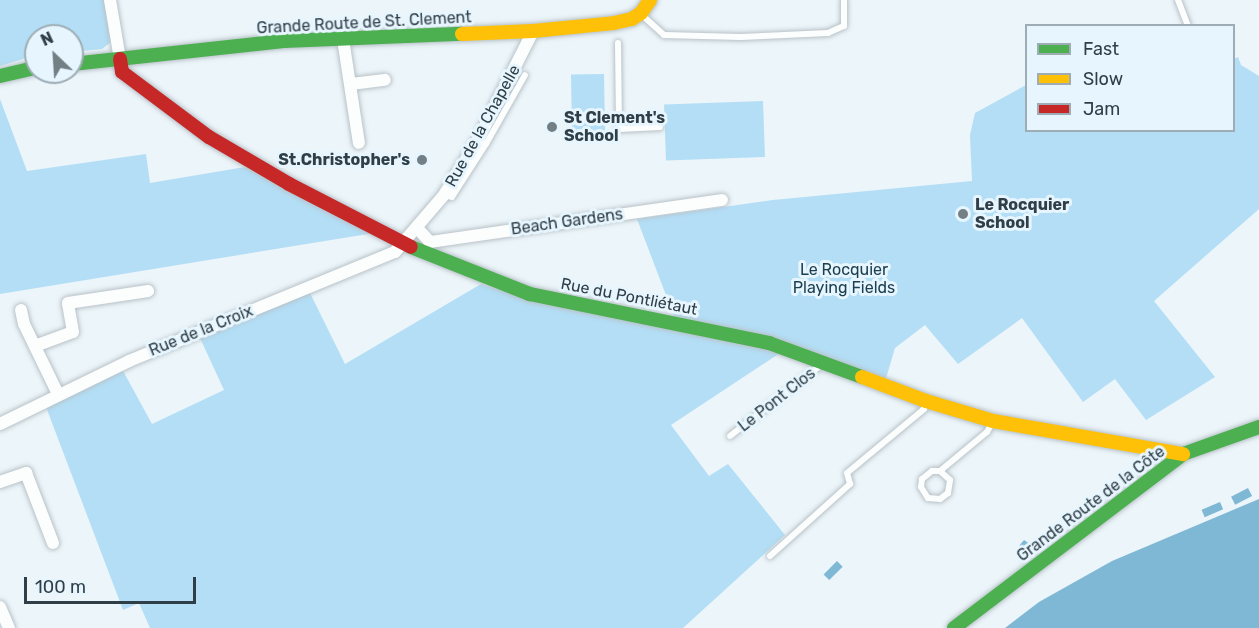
<!DOCTYPE html>
<html>
<head>
<meta charset="utf-8">
<style>
	body { margin:0 }
	#map { position:relative; width:1259px; height:628px; overflow:hidden; background:#ecf5f9; font-family:Rubik,sans-serif }
	div>[style] { position:absolute }
	.green>* { inset:0; background:#b3def6; transform-origin:0 0 }
	.water>* { inset:0; background:#7eb8d5; transform-origin:0 0 }
	.roads { filter:drop-shadow(0 0 2px #b8c2c8) drop-shadow(0 0 2px #b8c2c8) }
	.lane>* { height:6px; margin:-3px; padding:0 3px; transform-origin:3px; border-radius:3px; background:#fcfefe }
	.street>* { height:12px; margin:-6px; padding:0 6px; transform-origin:6px; border-radius:6px; background:#fcfefe }
	.fast>* { height:14px; margin:-7px; padding:0 7px; transform-origin:7px; border-radius:7px; background:#4caf50 }
	.slow>* { height:14px; margin:-7px; padding:0 7px; transform-origin:7px; border-radius:7px; background:#ffc107 }
	.jam>* { height:14px; margin:-7px; padding:0 7px; transform-origin:7px; border-radius:7px; background:#c62828 }
	.dots>* { width:16px; height:16px; translate:-50% -50%; box-sizing:border-box; border:3px solid #e7f6fe; border-radius:50% }
	span { translate:-50% -50%; white-space:nowrap; text-align:center; line-height:1.15; -webkit-text-stroke:6px #e7f6fe; paint-order:stroke }
	.street-label { font-size:16px; color:#303f47 }
	.poi-label { font-size:16px; color:#303f47; font-weight:700 }
	.left { translate:0 -50%; text-align:left }
	.right { translate:-100% -50%; text-align:right }
	.park-label { font-size:16px; color:#1d4051 }
	.legend { position:absolute; left:1025px; top:24px; width:210px; height:108px; box-sizing:border-box; background:#e7f6fe; border:2px solid #9eadb5; margin:0; padding:8px 10px; list-style:none; font-size:18px; color:#303f47 }
	.legend li { display:flex; align-items:center; gap:12px; height:30px }
	.legend b { width:30px; border:2px solid #9eadb5 }
	.north { position:absolute; left:24px; top:24px; width:60px; height:60px; box-sizing:border-box; background:#e7f6fe; border:2px solid #9eadb5; border-radius:50%; rotate:335deg; font-size:16px; font-weight:700; line-height:24px; text-align:center; color:#303f47 }
	.north::after { content:''; display:block; margin:auto; width:21px; height:27px; background:#727f85; clip-path:polygon(50% 0,100% 100%,50% 72%,0 100%) }
	.scale { position:absolute; left:24px; top:577px; width:172px; height:27px; box-sizing:border-box; border:3px solid #303f47; border-top:0; padding-left:8px; font-size:18px; line-height:21px; white-space:nowrap; color:#303f47; -webkit-text-stroke:4px #e7f6fe; paint-order:stroke }
</style>
</head>
<body>
<div id="map">
	<div class="green">
		<i style="clip-path:polygon(0 0,105px 0,111px 42px,102px 49px,72px 52px,72px 36px,36px 36px,36px 55px,0 66px)"></i>
		<i style="clip-path:polygon(1238px 57px,1241px 65px,1259px 76px,1259px 209px,1154px 301px,1215px 377px,1146px 420px,1115px 379px,1083px 402px,1022px 318px,958px 364px,925px 325px,895px 348px,884px 385px,677px 324px,637px 219px,773px 200px,972px 181px,970px 135px,975px 113px,1026px 85px,1026px 130px,1234px 130px,1234px 59px)"></i>
		<i style="left:604px;top:74px;width:63px;height:33px;rotate:89deg"></i>
		<i style="clip-path:polygon(0 99px,27px 171px,146px 154px,150px 183px,245px 167px,374px 233px,0 294px)"></i>
		<i style="left:763px;top:101px;width:56px;height:99px;rotate:88deg"></i>
		<i style="clip-path:polygon(481px 284px,521px 297px,780px 353px,671px 425px,709px 476px,728px 464px,785px 535px,683px 628px,150px 628px,139px 603px,123px 610px,46px 407px,122px 369px,152px 424px,224px 390px,200px 338px,310px 293px,345px 364px)"></i>
	</div>
	<div class="water">
		<i style="left:1248px;top:488px;width:9px;height:19px;rotate:63deg"></i>
		<i style="clip-path:polygon(1259px 499px,1259px 628px,1005px 628px,1039px 602px,1112px 561px)"></i>
		<i style="left:1220px;top:502px;width:8px;height:20px;rotate:67deg"></i>
		<i style="clip-path:polygon(1024px 540px,1030px 544px,1031px 551px,1028px 557px,1023px 559px,1019px 546px)"></i>
		<i style="left:837px;top:561px;width:8px;height:19px;rotate:45deg"></i>
	</div>
	<div class="roads">
		<div class="lane">
			<i style="left:1178px;top:0;width:28px;rotate:69deg"></i>
			<i style="left:643px;top:16px;width:28px;rotate:42deg"></i>
			<i style="left:664px;top:35px;width:77px;rotate:1.5deg"></i>
			<i style="left:741px;top:37px;width:87px;rotate:-2.6deg"></i>
			<i style="left:828px;top:33px;width:17px;rotate:-24deg"></i>
			<i style="left:844px;top:26px;width:26px;rotate:-90deg"></i>
			<i style="left:618px;top:43px;width:86px;rotate:89.3deg"></i>
			<i style="left:619px;top:129px;width:41px;rotate:-2.8deg"></i>
			<i style="left:445px;top:195px;width:7px;rotate:16deg"></i>
			<i style="left:452px;top:197px;width:63px;rotate:-57.3deg"></i>
			<i style="left:486px;top:144px;width:79px;rotate:-60.5deg"></i>
			<i style="left:730px;top:436px;width:117px;rotate:-38deg"></i>
			<i style="left:940px;top:471px;width:8px;rotate:180deg"></i>
			<i style="left:932px;top:471px;width:13px;rotate:141deg"></i>
			<i style="left:922px;top:479px;width:8px;rotate:97deg"></i>
			<i style="left:921px;top:487px;width:13px;rotate:58deg"></i>
			<i style="left:928px;top:498px;width:12px;rotate:5deg"></i>
			<i style="left:940px;top:499px;width:10px;rotate:-37deg"></i>
			<i style="left:948px;top:493px;width:13px;rotate:-81deg"></i>
			<i style="left:950px;top:480px;width:13px;rotate:-138deg"></i>
			<i style="left:940px;top:471px;width:61px;rotate:-39.7deg"></i>
			<i style="left:987px;top:432px;width:13px;rotate:-61deg"></i>
			<i style="left:770px;top:556px;width:108px;rotate:-42deg"></i>
			<i style="left:850px;top:484px;width:11px;rotate:-105deg"></i>
			<i style="left:847px;top:473px;width:100px;rotate:-39.7deg"></i>
			<i style="left:924px;top:409px;width:8px;rotate:-76deg"></i>
		</div>
		<div class="street">
			<i style="left:110px;top:0;width:60px;rotate:80.4deg"></i>
			<i style="left:343px;top:39px;width:105px;rotate:81.3deg"></i>
			<i style="left:351px;top:84px;width:34px;rotate:-7deg"></i>
			<i style="left:417px;top:228px;width:19px;rotate:47deg"></i>
			<i style="left:430px;top:242px;width:295px;rotate:-8.2deg"></i>
			<i style="left:21px;top:310px;width:14px;rotate:78deg"></i>
			<i style="left:24px;top:324px;width:78px;rotate:64.1deg"></i>
			<i style="left:35px;top:346px;width:40px;rotate:-20.2deg"></i>
			<i style="left:73px;top:332px;width:29px;rotate:-100deg"></i>
			<i style="left:68px;top:303px;width:81px;rotate:-8.5deg"></i>
			<i style="left:0;top:424px;width:144px;rotate:-26deg"></i>
			<i style="left:129px;top:361px;width:287px;rotate:-22.3deg"></i>
			<i style="left:395px;top:252px;width:75px;rotate:-49.3deg"></i>
			<i style="left:444px;top:195px;width:65px;rotate:-58.3deg"></i>
			<i style="left:478px;top:140px;width:122px;rotate:-63.2deg"></i>
			<i style="left:0;top:482px;width:28px;rotate:-19deg"></i>
			<i style="left:26px;top:473px;width:75px;rotate:68.9deg"></i>
			<i style="left:0;top:607px;width:23px;rotate:67deg"></i>
		</div>
		<div class="fast">
			<i style="left:72px;top:64px;width:213px;rotate:-6.2deg"></i>
			<i style="left:284px;top:41px;width:178px;rotate:-2.3deg"></i>
			<i style="left:0;top:76px;width:37px;rotate:-13deg"></i>
			<i style="left:411px;top:247px;width:128px;rotate:21.6deg"></i>
			<i style="left:530px;top:294px;width:244px;rotate:11.6deg"></i>
			<i style="left:769px;top:343px;width:99px;rotate:20.1deg"></i>
			<i style="left:954px;top:628px;width:288px;rotate:-37.2deg"></i>
			<i style="left:1183px;top:454px;width:81px;rotate:-19.6deg"></i>
		</div>
		<div class="slow">
			<i style="left:462px;top:34px;width:71px;rotate:-2.4deg"></i>
			<i style="left:533px;top:31px;width:81px;rotate:-5.6deg"></i>
			<i style="left:614px;top:23px;width:18px;rotate:-13deg"></i>
			<i style="left:632px;top:19px;width:11px;rotate:-34deg"></i>
			<i style="left:641px;top:13px;width:16px;rotate:-55deg"></i>
			<i style="left:862px;top:377px;width:68px;rotate:20.6deg"></i>
			<i style="left:926px;top:401px;width:70px;rotate:16.6deg"></i>
			<i style="left:993px;top:421px;width:193px;rotate:9.9deg"></i>
		</div>
		<div class="jam">
			<i style="left:120px;top:59px;width:13px;rotate:81deg"></i>
			<i style="left:122px;top:72px;width:109px;rotate:36.8deg"></i>
			<i style="left:209px;top:137px;width:93px;rotate:30.4deg"></i>
			<i style="left:289px;top:184px;width:137px;rotate:27.3deg"></i>
		</div>
	</div>
	<div class="dots">
		<i style="left:552px;top:127px;background:#727f85"></i>
		<i style="left:422px;top:160px;background:#727f85"></i>
		<i style="left:963px;top:214px;background:#727f85"></i>
	</div>
	<div class="street-label">
		<span style="left:364px;top:23px;rotate:-3deg">Grande Route de St. Clement</span>
		<span style="left:483px;top:126px;rotate:-61deg">Rue de la Chapelle</span>
		<span style="left:567px;top:222px;rotate:-8deg">Beach Gardens</span>
		<span style="left:629px;top:297px;rotate:11deg">Rue du Pontliétaut</span>
		<span style="left:201px;top:331px;rotate:-22deg">Rue de la Croix</span>
		<span style="left:777px;top:400px;rotate:-38deg">Le Pont Clos</span>
		<span style="left:1091px;top:504px;rotate:-37deg">Grande Route de la Côte</span>
	</div>
	<div class="poi-label">
		<span class="left" style="left:564px;top:127px">St Clement's<br>School</span>
		<span class="right" style="left:410px;top:160px">St.Christopher's</span>
		<span class="left" style="left:975px;top:214px">Le Rocquier<br>School</span>
	</div>
	<div class="park-label">
		<span style="left:844px;top:279px">Le Rocquier<br>Playing Fields</span>
	</div>
	<ul class="legend">
	<li><b style="height:8px;background:#4caf50"></b>Fast</li>
	<li><b style="height:8px;background:#ffc107"></b>Slow</li>
	<li><b style="height:8px;background:#c62828"></b>Jam</li>
	</ul>
	<div class="north">N</div>
	<div class="scale">100 m</div>
</div>
</body>
</html>
